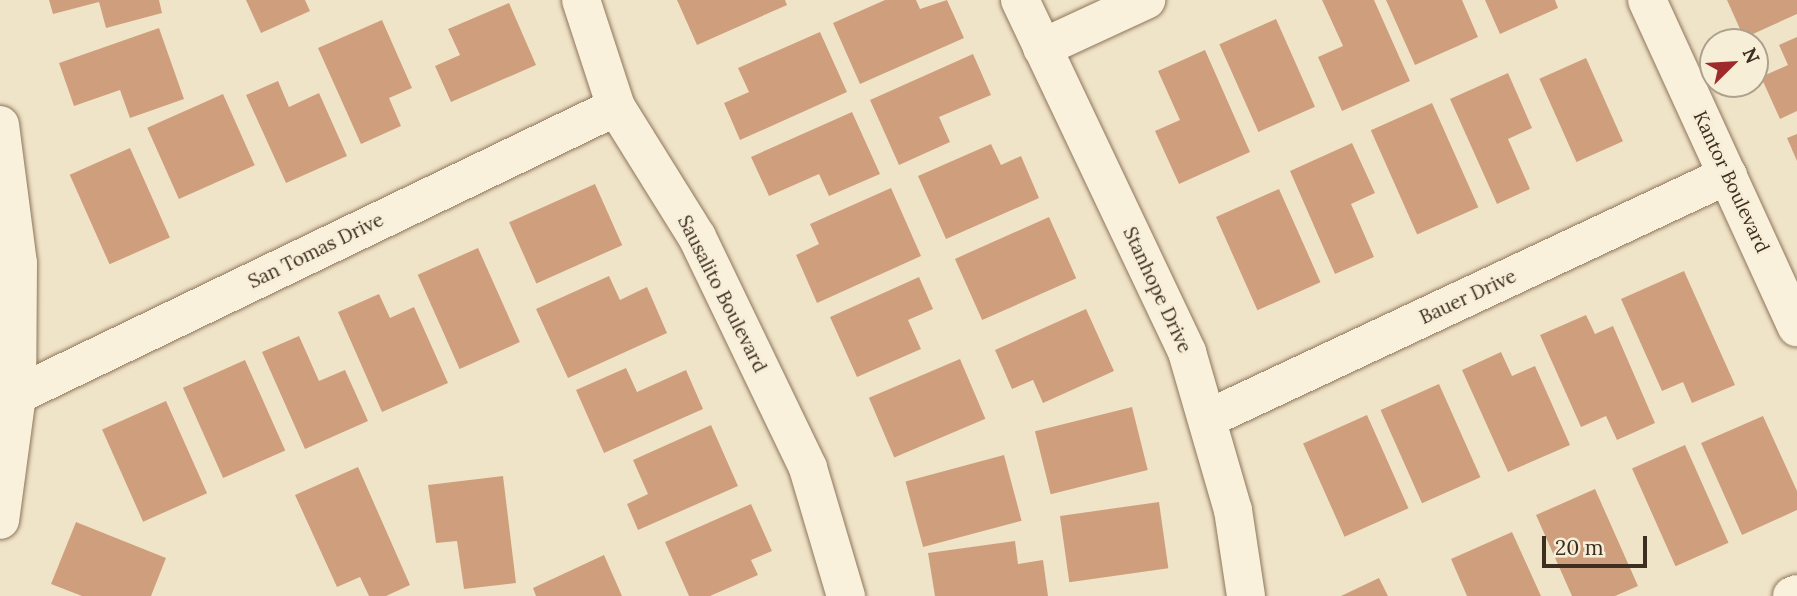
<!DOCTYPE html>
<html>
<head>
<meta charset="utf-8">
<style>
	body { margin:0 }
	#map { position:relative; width:1797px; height:596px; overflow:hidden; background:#f0e4c8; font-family:Lora,serif }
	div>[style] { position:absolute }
	.building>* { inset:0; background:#cf9f7d; transform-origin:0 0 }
	.roads { filter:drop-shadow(0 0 2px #8d765c) drop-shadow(0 0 2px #8d765c) }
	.minor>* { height:38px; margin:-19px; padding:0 19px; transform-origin:19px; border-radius:19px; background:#faf1dc }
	span { translate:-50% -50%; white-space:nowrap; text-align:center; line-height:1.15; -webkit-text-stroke:5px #f7eed8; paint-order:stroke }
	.street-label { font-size:19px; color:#3d2e20 }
	.north { position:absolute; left:1699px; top:28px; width:70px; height:70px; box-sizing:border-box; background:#f7eed8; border:2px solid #ada18e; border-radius:50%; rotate:66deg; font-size:19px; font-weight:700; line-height:28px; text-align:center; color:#3d2e20 }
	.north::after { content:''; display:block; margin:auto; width:24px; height:32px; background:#9e2a2b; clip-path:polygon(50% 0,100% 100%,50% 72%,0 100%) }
	.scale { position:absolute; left:1542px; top:536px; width:105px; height:32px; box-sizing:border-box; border:4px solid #3d2e20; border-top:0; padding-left:9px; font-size:21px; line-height:24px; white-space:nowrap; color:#3d2e20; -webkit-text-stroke:5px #f7eed8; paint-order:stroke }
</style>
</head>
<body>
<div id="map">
	<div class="building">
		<i style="clip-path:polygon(49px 0,159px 0,162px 13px,106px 28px,99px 2px,53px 14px)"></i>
		<i style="clip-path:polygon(246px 0,305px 0,310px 11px,261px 33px)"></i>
		<i style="clip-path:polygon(677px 0,785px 0,787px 5px,697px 45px)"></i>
		<i style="clip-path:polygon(885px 0,916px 0,920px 9px,947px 0,964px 38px,860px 84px,833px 23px)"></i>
		<i style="clip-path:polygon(1322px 0,1374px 0,1410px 81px,1342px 111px,1318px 57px,1343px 46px)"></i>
		<i style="clip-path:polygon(1386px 0,1462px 0,1478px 37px,1415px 65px)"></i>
		<i style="clip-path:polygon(1485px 0,1555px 0,1558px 8px,1500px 34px)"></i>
		<i style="clip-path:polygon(1727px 0,1797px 0,1797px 14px,1744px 38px)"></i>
		<i style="clip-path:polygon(509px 3px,536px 65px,451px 102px,435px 66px,460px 55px,448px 29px)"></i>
		<i style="left:1276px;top:19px;width:96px;height:62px;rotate:66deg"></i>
		<i style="clip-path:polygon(382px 20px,412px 88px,389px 98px,401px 126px,361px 144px,318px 48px)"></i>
		<i style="clip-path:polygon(159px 28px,184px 99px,130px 118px,120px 90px,74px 106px,59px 63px)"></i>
		<i style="clip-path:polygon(820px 32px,847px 92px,740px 140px,724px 103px,749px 92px,738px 68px)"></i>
		<i style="clip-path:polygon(1797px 37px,1797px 111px,1780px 119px,1761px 77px,1788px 65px,1779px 45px)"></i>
		<i style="clip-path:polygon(1205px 50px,1250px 152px,1179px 184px,1155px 131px,1180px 120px,1158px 71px)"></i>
		<i style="clip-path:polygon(973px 54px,991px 95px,939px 117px,950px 142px,899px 165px,870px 100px)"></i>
		<i style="left:1586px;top:58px;width:91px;height:51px;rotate:66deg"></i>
		<i style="clip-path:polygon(1508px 73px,1532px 128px,1508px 139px,1530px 189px,1497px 204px,1450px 99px)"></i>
		<i style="clip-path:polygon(278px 81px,289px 107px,319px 93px,347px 156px,286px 183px,246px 95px)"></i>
		<i style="left:223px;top:94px;width:78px;height:83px;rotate:66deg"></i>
		<i style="left:1432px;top:103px;width:114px;height:67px;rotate:66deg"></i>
		<i style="clip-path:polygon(852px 112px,880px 174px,829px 196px,819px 174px,769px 196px,751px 157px)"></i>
		<i style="clip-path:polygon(1797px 134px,1797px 161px,1787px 138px)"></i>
		<i style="clip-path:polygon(1352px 143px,1375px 193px,1351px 204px,1374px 257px,1335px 274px,1290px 171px)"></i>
		<i style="clip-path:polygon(991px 144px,1001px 165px,1021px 156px,1039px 198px,946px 239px,918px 176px)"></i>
		<i style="left:130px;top:148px;width:98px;height:66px;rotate:66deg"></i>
		<i style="left:595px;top:184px;width:67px;height:94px;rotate:66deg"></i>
		<i style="clip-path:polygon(891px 188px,921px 256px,817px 303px,796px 255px,819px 244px,810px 224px)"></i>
		<i style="left:1279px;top:189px;width:102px;height:69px;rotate:66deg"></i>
		<i style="left:1049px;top:217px;width:67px;height:103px;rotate:66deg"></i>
		<i style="left:478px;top:248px;width:103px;height:66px;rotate:66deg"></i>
		<i style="clip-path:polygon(1684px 271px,1735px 385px,1692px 403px,1683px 382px,1662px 391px,1621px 299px)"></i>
		<i style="clip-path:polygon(609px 276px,620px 300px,647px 287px,667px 333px,568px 378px,536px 309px)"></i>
		<i style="clip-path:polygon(919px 277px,933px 309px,908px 320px,921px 349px,857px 377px,830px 317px)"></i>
		<i style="clip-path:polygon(379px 294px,390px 318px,414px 307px,448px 383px,382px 412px,338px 312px)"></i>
		<i style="clip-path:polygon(1086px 309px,1114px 371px,1043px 403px,1033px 380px,1012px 389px,995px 350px)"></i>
		<i style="clip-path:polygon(1586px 315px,1595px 334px,1613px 326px,1655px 423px,1617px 440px,1606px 416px,1581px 427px,1540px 335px)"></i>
		<i style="clip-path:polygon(299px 336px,319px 381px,345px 370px,368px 421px,305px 449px,262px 352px)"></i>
		<i style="clip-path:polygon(1501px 352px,1512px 376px,1535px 366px,1570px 445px,1508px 472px,1462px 370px)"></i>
		<i style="left:960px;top:359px;width:65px;height:99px;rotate:67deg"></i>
		<i style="left:245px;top:360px;width:99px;height:68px;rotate:66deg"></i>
		<i style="clip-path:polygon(626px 368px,637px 392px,686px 370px,703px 409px,604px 453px,576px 390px)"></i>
		<i style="left:1439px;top:384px;width:102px;height:64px;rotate:66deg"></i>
		<i style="left:166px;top:401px;width:101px;height:70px;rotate:66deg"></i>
		<i style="left:1132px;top:407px;width:65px;height:100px;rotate:76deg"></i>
		<i style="left:1367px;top:415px;width:102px;height:70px;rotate:66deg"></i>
		<i style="clip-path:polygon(1763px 416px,1797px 491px,1797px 510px,1742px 535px,1701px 443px)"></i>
		<i style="clip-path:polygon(711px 425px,738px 486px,638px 530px,627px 504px,648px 494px,633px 460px)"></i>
		<i style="left:1685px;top:445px;width:107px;height:58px;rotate:66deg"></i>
		<i style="left:1004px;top:455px;width:68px;height:102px;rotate:75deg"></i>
		<i style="clip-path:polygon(358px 467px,410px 585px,386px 596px,369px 596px,360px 577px,337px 587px,295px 495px)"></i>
		<i style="clip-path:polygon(503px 476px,516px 583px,464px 589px,457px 541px,436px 543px,428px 485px)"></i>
		<i style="clip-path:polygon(1595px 489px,1638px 586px,1615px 596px,1572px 596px,1536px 515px)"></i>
		<i style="left:1159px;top:502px;width:67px;height:100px;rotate:82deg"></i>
		<i style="clip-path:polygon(751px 504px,772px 551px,751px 560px,758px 575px,710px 596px,689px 596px,665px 542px)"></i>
		<i style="clip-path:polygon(76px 522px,166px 558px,151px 596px,82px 596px,51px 584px)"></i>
		<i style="clip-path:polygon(1512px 532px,1541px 596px,1467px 596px,1451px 559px)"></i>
		<i style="clip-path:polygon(1015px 541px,1018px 564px,1043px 560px,1048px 596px,935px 596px,928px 553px)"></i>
		<i style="clip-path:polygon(604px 555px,622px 596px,536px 596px,533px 588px)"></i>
		<i style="clip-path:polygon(1379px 578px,1388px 596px,1341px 596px)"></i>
	</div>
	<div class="roads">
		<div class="minor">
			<i style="left:581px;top:0;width:113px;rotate:71.9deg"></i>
			<i style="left:616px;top:107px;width:153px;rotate:58.1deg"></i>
			<i style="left:697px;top:237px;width:256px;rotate:64.3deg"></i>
			<i style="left:808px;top:468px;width:134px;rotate:73.5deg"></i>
			<i style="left:1020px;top:0;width:390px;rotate:64.6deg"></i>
			<i style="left:1187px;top:352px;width:165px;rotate:73.8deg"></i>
			<i style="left:1233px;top:510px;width:87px;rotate:81.4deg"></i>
			<i style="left:1647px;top:0;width:360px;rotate:65.4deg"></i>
			<i style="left:1042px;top:48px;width:115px;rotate:-24.8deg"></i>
			<i style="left:0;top:125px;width:139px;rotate:82.6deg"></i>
			<i style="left:18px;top:263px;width:132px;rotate:90.4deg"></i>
			<i style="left:17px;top:395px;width:126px;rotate:97.7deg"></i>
			<i style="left:17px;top:395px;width:665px;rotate:-25.68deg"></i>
			<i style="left:1207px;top:419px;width:575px;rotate:-25.1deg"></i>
			<i style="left:1792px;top:596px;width:5px;rotate:-22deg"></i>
		</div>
	</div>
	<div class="street-label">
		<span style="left:1731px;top:182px;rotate:65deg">Kantor Boulevard</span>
		<span style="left:316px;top:251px;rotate:-26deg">San Tomas Drive</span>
		<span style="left:1157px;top:290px;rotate:65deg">Stanhope Drive</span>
		<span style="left:722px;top:294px;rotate:63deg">Sausalito Boulevard</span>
		<span style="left:1468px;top:297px;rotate:-25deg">Bauer Drive</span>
	</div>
	<div class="north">N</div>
	<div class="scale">20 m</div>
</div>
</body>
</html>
